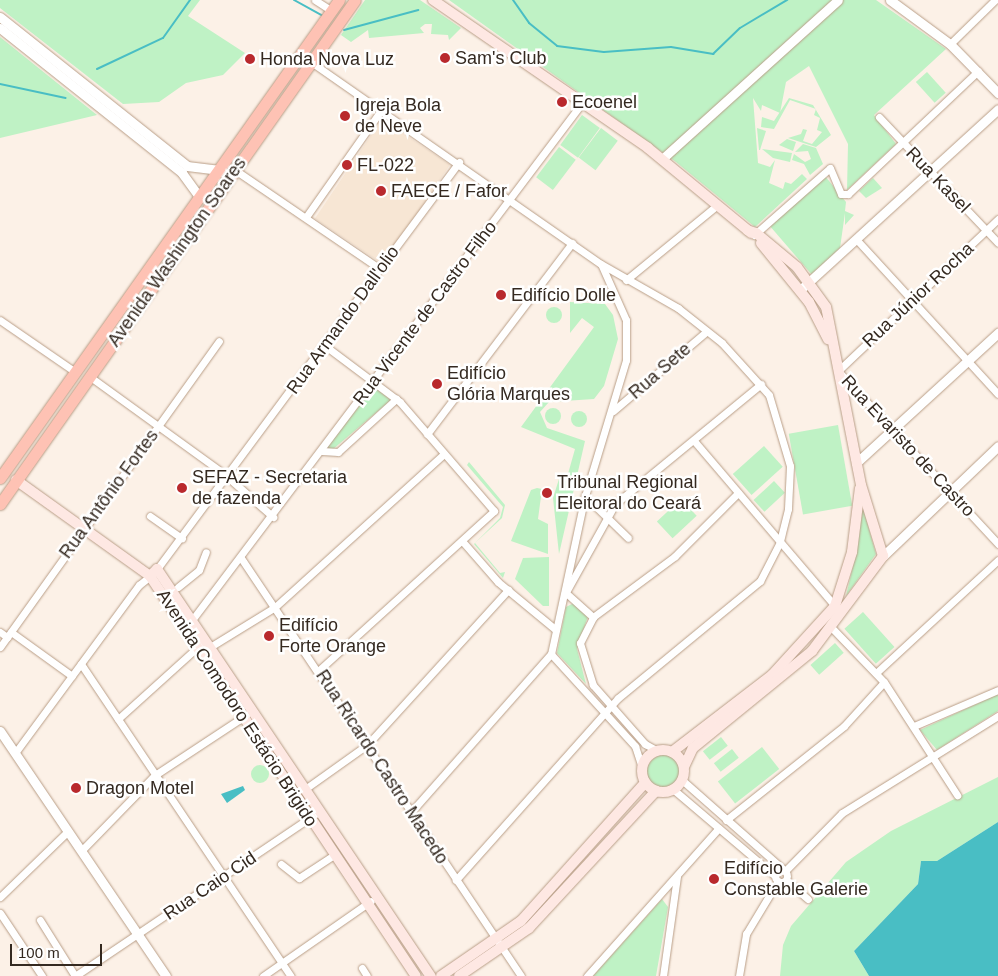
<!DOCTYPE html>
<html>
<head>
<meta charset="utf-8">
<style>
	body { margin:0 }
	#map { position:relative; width:998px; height:976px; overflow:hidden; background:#fcf1e7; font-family:Arial,sans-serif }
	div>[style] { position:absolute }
	.education>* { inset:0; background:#f7e6d4; transform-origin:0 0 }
	.green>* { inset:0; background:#bff2c5; transform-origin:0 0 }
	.round { border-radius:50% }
	.water>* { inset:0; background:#49bec4 }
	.stream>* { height:2px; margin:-1px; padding:0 1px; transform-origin:1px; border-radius:1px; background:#49bec4 }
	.roads { filter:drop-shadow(0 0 1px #b99e87) drop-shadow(0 0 1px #b99e87) }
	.minor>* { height:7px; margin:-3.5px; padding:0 3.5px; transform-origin:3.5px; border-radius:3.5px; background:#fff }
	.minor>.ring { margin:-3.5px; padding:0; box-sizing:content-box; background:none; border:7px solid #fff; border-radius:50% }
	.tertiary>* { height:9px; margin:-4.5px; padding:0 4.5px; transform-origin:4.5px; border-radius:4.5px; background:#fff }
	.secondary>* { height:10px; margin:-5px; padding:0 5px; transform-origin:5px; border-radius:5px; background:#fee8e3 }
	.secondary>.ring { margin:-5px; padding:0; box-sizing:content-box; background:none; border:10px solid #fee8e3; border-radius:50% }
	.trunk>* { height:11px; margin:-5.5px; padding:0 5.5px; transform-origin:5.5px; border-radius:5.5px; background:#fec2b4 }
	.dots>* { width:14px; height:14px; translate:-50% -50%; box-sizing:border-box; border:2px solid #fff; border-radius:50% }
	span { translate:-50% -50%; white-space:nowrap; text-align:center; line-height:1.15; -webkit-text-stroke:5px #fff; paint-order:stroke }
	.poi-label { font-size:18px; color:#342920 }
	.left { translate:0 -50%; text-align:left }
	.street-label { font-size:18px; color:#342920 }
	.scale { position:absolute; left:10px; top:944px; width:92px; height:22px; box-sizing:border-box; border:2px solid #342920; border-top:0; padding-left:6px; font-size:15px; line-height:18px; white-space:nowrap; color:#342920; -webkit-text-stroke:4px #fff; paint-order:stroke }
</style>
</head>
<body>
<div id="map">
	<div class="education">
		<i style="left:382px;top:119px;width:82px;height:120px;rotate:34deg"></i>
	</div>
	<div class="green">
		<i style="clip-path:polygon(0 0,200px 0,188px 16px,245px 53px,223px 75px,186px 83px,159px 102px,123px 104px,0 8px)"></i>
		<i style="clip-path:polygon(365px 0,420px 0,461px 28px,449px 40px,448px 35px,431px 34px,432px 24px,425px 24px,420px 28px,424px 33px,369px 38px,368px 30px,351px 42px,341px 35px)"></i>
		<i style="clip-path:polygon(449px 0,876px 0,946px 49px,874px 115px,896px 144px,847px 190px,848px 144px,809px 66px,786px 82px,780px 113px,762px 105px,761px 111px,753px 98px,758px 163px,770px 167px,775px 160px,769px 183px,783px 189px,785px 182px,791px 184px,802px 174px,807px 179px,755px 227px,676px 162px)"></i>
		<i style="clip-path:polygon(0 37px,97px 115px,0 138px)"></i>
		<i style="left:927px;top:72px;width:28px;height:15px;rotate:48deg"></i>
		<i style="clip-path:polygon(789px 98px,813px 105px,831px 135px,816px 147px,788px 138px,801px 134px,803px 129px,807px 130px,803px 141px,812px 144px,822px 132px,817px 130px,820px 118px,814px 115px,816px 109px,790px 100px,774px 129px,761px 127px,762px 117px,774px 121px)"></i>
		<i style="left:582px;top:115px;width:22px;height:37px;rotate:36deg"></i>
		<i style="left:601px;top:128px;width:21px;height:37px;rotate:37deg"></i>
		<i style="clip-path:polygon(757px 128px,766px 131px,760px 150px,759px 150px)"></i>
		<i style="clip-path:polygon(787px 139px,796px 142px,793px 151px,779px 145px)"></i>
		<i style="clip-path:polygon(803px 144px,816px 148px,823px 164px,810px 175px,804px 164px,792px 160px,794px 154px,805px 162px,811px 159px,808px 151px,795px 152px)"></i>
		<i style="left:559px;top:147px;width:21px;height:38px;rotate:37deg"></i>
		<i style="clip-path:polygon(762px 149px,792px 153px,790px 162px,773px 158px)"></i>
		<i style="clip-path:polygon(825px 176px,846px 202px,845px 211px,854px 215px,845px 225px,845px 213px,840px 248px,813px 276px,769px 225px)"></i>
		<i style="clip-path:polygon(873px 178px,882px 188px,866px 198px,859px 191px)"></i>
		<i style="clip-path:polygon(570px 302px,605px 304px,613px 315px,618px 339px,604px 386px,594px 399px,549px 402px,540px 412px,547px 428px,585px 441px,559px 554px,553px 498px,559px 479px,566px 481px,575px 449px,521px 427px,594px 327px,582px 318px,570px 333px)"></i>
		<i class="round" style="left:546px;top:307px;width:16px;height:16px"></i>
		<i style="clip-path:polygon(374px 387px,391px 400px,332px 450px,327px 447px)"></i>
		<i class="round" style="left:545px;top:408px;width:16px;height:16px"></i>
		<i class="round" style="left:571px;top:411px;width:16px;height:16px"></i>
		<i style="left:838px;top:425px;width:82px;height:50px;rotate:80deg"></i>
		<i style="left:764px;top:446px;width:28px;height:42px;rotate:48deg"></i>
		<i style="clip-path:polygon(469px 462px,505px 505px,502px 518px,475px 543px,500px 573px,505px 572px,503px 578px,474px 544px,500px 518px,503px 507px,467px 465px)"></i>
		<i style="left:774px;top:481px;width:16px;height:28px;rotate:47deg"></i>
		<i style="clip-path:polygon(537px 488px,542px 489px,538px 519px,548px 524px,548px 554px,511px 541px,531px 490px)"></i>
		<i style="left:681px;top:499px;width:23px;height:33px;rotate:47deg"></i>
		<i style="clip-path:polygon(862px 504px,876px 554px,846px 596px,857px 549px)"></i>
		<i style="clip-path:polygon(549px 557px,549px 606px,543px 606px,515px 579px,523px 558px)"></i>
		<i style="clip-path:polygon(574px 603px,588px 616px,577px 649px,586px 684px,557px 653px,566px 607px)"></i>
		<i style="left:863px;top:612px;width:47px;height:25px;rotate:48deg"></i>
		<i style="left:835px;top:643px;width:13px;height:33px;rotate:48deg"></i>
		<i style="clip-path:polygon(998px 694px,998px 711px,937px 750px,920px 730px)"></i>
		<i style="left:721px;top:737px;width:11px;height:23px;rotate:52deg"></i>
		<i style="left:762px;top:747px;width:28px;height:56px;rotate:52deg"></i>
		<i style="left:732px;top:749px;width:11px;height:23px;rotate:52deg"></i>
		<i class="round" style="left:647px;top:755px;width:34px;height:34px"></i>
		<i class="round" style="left:251px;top:765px;width:18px;height:18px"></i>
		<i style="clip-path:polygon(998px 777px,998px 822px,937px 861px,921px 861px,918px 884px,854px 951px,869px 976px,780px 976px,783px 945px,791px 926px,846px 862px,891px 831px)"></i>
		<i style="clip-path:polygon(662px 899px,668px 907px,656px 976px,593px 976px)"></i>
	</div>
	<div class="water">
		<i style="clip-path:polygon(243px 786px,245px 790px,227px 803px,221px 794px)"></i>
		<i style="clip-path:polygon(998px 822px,998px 976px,869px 976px,854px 951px,918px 884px,921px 861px,937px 861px)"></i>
	</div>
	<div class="stream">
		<i style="left:294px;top:0;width:33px;rotate:29deg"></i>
		<i style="left:513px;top:0;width:28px;rotate:55deg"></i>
		<i style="left:529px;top:23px;width:36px;rotate:39deg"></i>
		<i style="left:557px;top:46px;width:47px;rotate:7.3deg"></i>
		<i style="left:604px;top:52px;width:67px;rotate:-4.3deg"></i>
		<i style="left:671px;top:47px;width:43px;rotate:9.5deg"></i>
		<i style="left:713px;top:54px;width:37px;rotate:-44deg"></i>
		<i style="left:740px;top:28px;width:55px;rotate:-30.8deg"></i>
		<i style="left:344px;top:30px;width:77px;rotate:-15.1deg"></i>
		<i style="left:97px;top:69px;width:73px;rotate:-25.2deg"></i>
		<i style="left:163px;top:38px;width:47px;rotate:-54.6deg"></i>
		<i style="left:0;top:84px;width:67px;rotate:12deg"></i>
	</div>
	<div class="roads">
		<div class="minor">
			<i style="left:315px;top:0;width:20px;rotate:33deg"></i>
			<i style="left:950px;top:44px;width:63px;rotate:-44.4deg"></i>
			<i style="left:311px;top:62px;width:353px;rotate:34.9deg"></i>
			<i style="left:601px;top:264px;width:89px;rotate:29.7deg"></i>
			<i style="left:678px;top:308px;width:56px;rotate:38.5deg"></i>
			<i style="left:722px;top:343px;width:70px;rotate:47.9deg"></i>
			<i style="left:769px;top:395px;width:74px;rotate:73.5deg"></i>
			<i style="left:790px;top:466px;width:43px;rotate:92.7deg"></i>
			<i style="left:788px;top:509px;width:34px;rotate:104deg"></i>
			<i style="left:780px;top:542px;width:44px;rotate:117.1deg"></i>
			<i style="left:760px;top:581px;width:184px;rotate:140.5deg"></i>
			<i style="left:618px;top:698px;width:244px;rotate:131.7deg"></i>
			<i style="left:879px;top:117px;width:173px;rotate:46.6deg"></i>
			<i style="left:235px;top:170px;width:176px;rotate:34.3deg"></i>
			<i style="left:306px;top:217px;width:132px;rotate:-54.9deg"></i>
			<i style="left:998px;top:219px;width:221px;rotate:136.5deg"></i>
			<i style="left:838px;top:371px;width:236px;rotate:47.2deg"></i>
			<i style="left:754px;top:235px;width:101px;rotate:-41.4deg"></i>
			<i style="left:830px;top:168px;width:28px;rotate:67deg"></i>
			<i style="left:841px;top:194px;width:7px"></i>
			<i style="left:848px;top:194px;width:179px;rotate:-43.4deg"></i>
			<i style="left:856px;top:239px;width:210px;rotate:47.5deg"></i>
			<i style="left:626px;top:280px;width:115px;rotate:-39.4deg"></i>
			<i style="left:0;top:320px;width:90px;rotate:34.6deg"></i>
			<i style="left:89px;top:376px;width:165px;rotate:35.9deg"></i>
			<i style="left:223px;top:473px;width:67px;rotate:41.3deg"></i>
			<i style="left:613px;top:411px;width:123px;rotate:-40.4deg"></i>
			<i style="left:427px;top:434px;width:240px;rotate:-52.8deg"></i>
			<i style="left:695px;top:442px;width:217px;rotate:49.5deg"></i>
			<i style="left:322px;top:451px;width:16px;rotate:4deg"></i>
			<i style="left:338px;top:452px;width:79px;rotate:-42.4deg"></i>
			<i style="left:585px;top:496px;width:60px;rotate:44.3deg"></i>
			<i style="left:150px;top:516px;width:39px;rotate:35deg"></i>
			<i style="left:463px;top:542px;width:53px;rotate:48.8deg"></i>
			<i style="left:498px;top:582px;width:75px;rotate:39.6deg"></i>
			<i style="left:241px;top:558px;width:503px;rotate:56.18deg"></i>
			<i style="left:157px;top:569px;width:507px;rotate:-53.42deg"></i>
			<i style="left:178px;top:587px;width:27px;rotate:-39deg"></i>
			<i style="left:199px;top:570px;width:19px;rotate:-69deg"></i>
			<i style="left:565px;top:592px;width:38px;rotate:42deg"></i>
			<i style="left:566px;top:592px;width:101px;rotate:-60.9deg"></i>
			<i style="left:615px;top:504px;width:189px;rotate:-39.4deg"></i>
			<i style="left:192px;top:620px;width:648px;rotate:-52.97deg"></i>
			<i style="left:831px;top:627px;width:76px;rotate:46.1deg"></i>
			<i style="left:884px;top:682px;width:135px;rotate:57.1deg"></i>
			<i style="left:0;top:632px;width:9px;rotate:36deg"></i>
			<i style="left:11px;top:632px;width:75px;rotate:35.8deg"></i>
			<i style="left:0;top:647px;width:376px;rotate:-54.4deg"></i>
			<i style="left:210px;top:647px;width:76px;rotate:-31.6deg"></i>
			<i style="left:275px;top:607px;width:228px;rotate:-42.2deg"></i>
			<i style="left:551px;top:654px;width:125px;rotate:47.6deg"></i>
			<i style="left:635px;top:746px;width:23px;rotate:72deg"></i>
			<i style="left:81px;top:664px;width:376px;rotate:56.1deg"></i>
			<i style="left:318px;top:671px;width:238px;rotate:-42.3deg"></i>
			<i style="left:494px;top:511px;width:144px;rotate:-130.8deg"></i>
			<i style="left:400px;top:402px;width:95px;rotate:-143.1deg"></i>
			<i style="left:876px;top:673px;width:166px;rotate:-42.8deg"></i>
			<i style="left:118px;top:719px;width:110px;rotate:-42.1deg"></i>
			<i style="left:914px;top:726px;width:91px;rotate:-23.2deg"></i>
			<i style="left:658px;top:751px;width:15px;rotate:-152deg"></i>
			<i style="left:645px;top:744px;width:79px;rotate:-131.4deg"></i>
			<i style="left:593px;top:685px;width:44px;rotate:-107.2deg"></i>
			<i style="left:580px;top:643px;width:29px;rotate:-63deg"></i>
			<i style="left:593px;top:617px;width:102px;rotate:-36.6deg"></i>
			<i style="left:675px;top:556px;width:89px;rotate:-45deg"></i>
			<i style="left:15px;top:753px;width:209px;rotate:-53.6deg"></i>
			<i style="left:139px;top:585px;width:14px;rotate:-39deg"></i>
			<i style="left:682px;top:780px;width:135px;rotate:41.4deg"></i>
			<i style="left:305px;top:789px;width:76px;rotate:-35.4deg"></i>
			<i style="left:367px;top:745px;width:210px;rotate:-47.7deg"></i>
			<i style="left:674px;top:790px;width:133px;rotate:40.4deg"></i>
			<i style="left:411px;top:812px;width:211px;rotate:-48.5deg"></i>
			<i style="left:551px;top:654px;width:162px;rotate:-77.9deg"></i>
			<i style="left:585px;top:496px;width:142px;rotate:-73.2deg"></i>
			<i style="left:626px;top:360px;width:40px;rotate:-90deg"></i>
			<i style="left:626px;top:320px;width:59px;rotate:-114deg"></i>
			<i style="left:726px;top:820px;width:151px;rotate:-38.5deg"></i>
			<i style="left:844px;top:726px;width:59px;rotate:-47.7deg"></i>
			<i style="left:81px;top:851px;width:106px;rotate:-45.8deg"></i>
			<i style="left:155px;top:775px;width:109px;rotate:-33.4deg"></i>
			<i style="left:281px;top:864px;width:23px;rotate:38deg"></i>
			<i style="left:299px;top:878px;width:42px;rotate:-33.3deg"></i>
			<i class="ring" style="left:775px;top:870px;width:5px;height:5px"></i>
			<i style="left:785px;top:871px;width:81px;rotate:-45.5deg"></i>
			<i style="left:842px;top:813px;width:184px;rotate:-31.9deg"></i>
			<i style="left:786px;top:880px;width:29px;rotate:41deg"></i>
			<i style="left:0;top:897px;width:95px;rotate:-44.1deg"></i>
			<i style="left:0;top:913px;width:76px;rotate:56.3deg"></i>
			<i style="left:40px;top:920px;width:66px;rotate:58deg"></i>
			<i style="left:362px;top:968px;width:9px;rotate:58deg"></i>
			<i style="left:75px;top:976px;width:295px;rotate:-34deg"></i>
			<i style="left:263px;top:976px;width:131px;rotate:-34.8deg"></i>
			<i style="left:587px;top:976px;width:198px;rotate:-48.3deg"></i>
			<i style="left:663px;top:976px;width:101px;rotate:-82deg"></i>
			<i style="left:739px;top:976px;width:43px;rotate:-80.5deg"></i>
			<i style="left:746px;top:934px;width:62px;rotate:-58.9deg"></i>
		</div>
		<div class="tertiary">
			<i style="left:890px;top:0;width:74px;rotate:36.3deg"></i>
			<i style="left:950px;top:44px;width:69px;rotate:45.6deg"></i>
			<i style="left:0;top:17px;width:239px;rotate:38.5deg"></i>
			<i style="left:187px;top:166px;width:33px;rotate:7deg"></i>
			<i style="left:0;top:28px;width:233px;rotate:38.5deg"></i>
			<i style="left:182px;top:173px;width:31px;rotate:54deg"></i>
			<i style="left:662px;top:159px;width:237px;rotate:-42.1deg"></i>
			<i style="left:800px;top:290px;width:268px;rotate:-42.4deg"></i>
			<i style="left:856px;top:463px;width:193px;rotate:-42.5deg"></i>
			<i style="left:883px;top:556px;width:159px;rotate:-43.7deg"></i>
			<i style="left:0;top:731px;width:296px;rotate:55.9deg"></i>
		</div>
		<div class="secondary">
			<i style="left:433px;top:0;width:261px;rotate:34.5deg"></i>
			<i style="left:648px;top:148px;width:134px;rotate:39.5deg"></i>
			<i style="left:761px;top:243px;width:76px;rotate:50.9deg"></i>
			<i style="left:809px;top:302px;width:42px;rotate:62.8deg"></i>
			<i style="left:16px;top:480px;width:165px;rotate:35.6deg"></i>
			<i style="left:150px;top:576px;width:480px;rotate:56.4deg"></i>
			<i style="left:150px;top:576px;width:10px;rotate:-45deg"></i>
			<i style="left:157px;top:569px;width:491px;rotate:56.1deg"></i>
			<i class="ring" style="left:642px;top:750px;width:32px;height:32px"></i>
			<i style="left:672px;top:752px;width:126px;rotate:-37.6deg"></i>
			<i style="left:772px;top:675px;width:93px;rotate:-47.6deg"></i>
			<i style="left:835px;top:606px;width:57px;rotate:-72.5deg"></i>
			<i style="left:852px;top:552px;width:64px;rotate:-82.9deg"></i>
			<i style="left:684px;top:767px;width:21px;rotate:-65deg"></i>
			<i style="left:693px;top:748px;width:154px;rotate:-39.2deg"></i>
			<i style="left:812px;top:651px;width:119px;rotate:-53.2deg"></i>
			<i style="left:883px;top:556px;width:74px;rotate:-107.2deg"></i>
			<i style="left:861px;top:485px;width:181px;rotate:-101.1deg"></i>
			<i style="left:826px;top:307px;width:49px;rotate:-125.9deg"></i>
			<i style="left:797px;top:267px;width:53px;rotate:-140.3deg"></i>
			<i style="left:756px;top:233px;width:9px;rotate:-162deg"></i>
			<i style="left:441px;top:976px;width:97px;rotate:-34.5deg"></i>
			<i style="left:521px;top:921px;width:186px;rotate:-48.1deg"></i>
			<i style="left:459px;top:976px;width:85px;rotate:-34.4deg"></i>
			<i style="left:529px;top:928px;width:187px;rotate:-47.2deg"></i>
		</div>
		<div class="trunk">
			<i style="left:0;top:478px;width:586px;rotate:-54.66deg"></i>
			<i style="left:0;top:504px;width:616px;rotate:-54.84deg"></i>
		</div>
	</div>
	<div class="dots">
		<i style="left:445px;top:58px;background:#b9292d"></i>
		<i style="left:250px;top:59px;background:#b9292d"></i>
		<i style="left:562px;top:102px;background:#b9292d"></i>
		<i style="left:345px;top:116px;background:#b9292d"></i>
		<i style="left:347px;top:165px;background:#b9292d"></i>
		<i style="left:381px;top:191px;background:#b9292d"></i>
		<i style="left:501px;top:295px;background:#b9292d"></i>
		<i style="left:437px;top:384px;background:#b9292d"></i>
		<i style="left:182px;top:488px;background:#b9292d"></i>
		<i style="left:547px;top:493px;background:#b9292d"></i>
		<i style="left:269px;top:636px;background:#b9292d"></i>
		<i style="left:76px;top:788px;background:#b9292d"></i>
		<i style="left:714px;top:879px;background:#b9292d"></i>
	</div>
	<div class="poi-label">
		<span class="left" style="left:455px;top:58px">Sam's Club</span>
		<span class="left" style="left:260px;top:59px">Honda Nova Luz</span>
		<span class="left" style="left:572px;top:102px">Ecoenel</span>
		<span class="left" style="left:355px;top:116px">Igreja Bola<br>de Neve</span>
		<span class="left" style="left:357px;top:165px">FL-022</span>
		<span class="left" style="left:391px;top:191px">FAECE / Fafor</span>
		<span class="left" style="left:511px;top:295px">Edifício Dolle</span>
		<span class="left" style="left:447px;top:384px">Edifício<br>Glória Marques</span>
		<span class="left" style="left:192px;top:488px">SEFAZ - Secretaria<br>de fazenda</span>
		<span class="left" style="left:557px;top:493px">Tribunal Regional<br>Eleitoral do Ceará</span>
		<span class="left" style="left:279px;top:636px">Edifício<br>Forte Orange</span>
		<span class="left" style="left:86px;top:788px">Dragon Motel</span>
		<span class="left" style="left:724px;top:879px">Edifício<br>Constable Galerie</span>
	</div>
	<div class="street-label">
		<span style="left:938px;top:180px;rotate:46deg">Rua Kasel</span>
		<span style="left:177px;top:252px;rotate:-55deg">Avenida Washington Soares</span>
		<span style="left:918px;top:295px;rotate:-43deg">Rua Júnior Rocha</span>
		<span style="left:425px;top:313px;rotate:-53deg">Rua Vicente de Castro Filho</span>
		<span style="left:343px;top:320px;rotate:-54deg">Rua Armando Dall'olio</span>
		<span style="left:660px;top:371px;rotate:-41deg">Rua Sete</span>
		<span style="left:908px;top:446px;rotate:47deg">Rua Evaristo de Castro</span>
		<span style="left:109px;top:494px;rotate:-54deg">Rua Antônio Fortes</span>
		<span style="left:237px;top:708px;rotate:57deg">Avenida Comodoro Estácio Brigido</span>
		<span style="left:382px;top:767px;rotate:57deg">Rua Ricardo Castro Macedo</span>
		<span style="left:210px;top:886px;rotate:-34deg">Rua Caio Cid</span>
	</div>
	<div class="scale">100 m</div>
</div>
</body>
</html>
